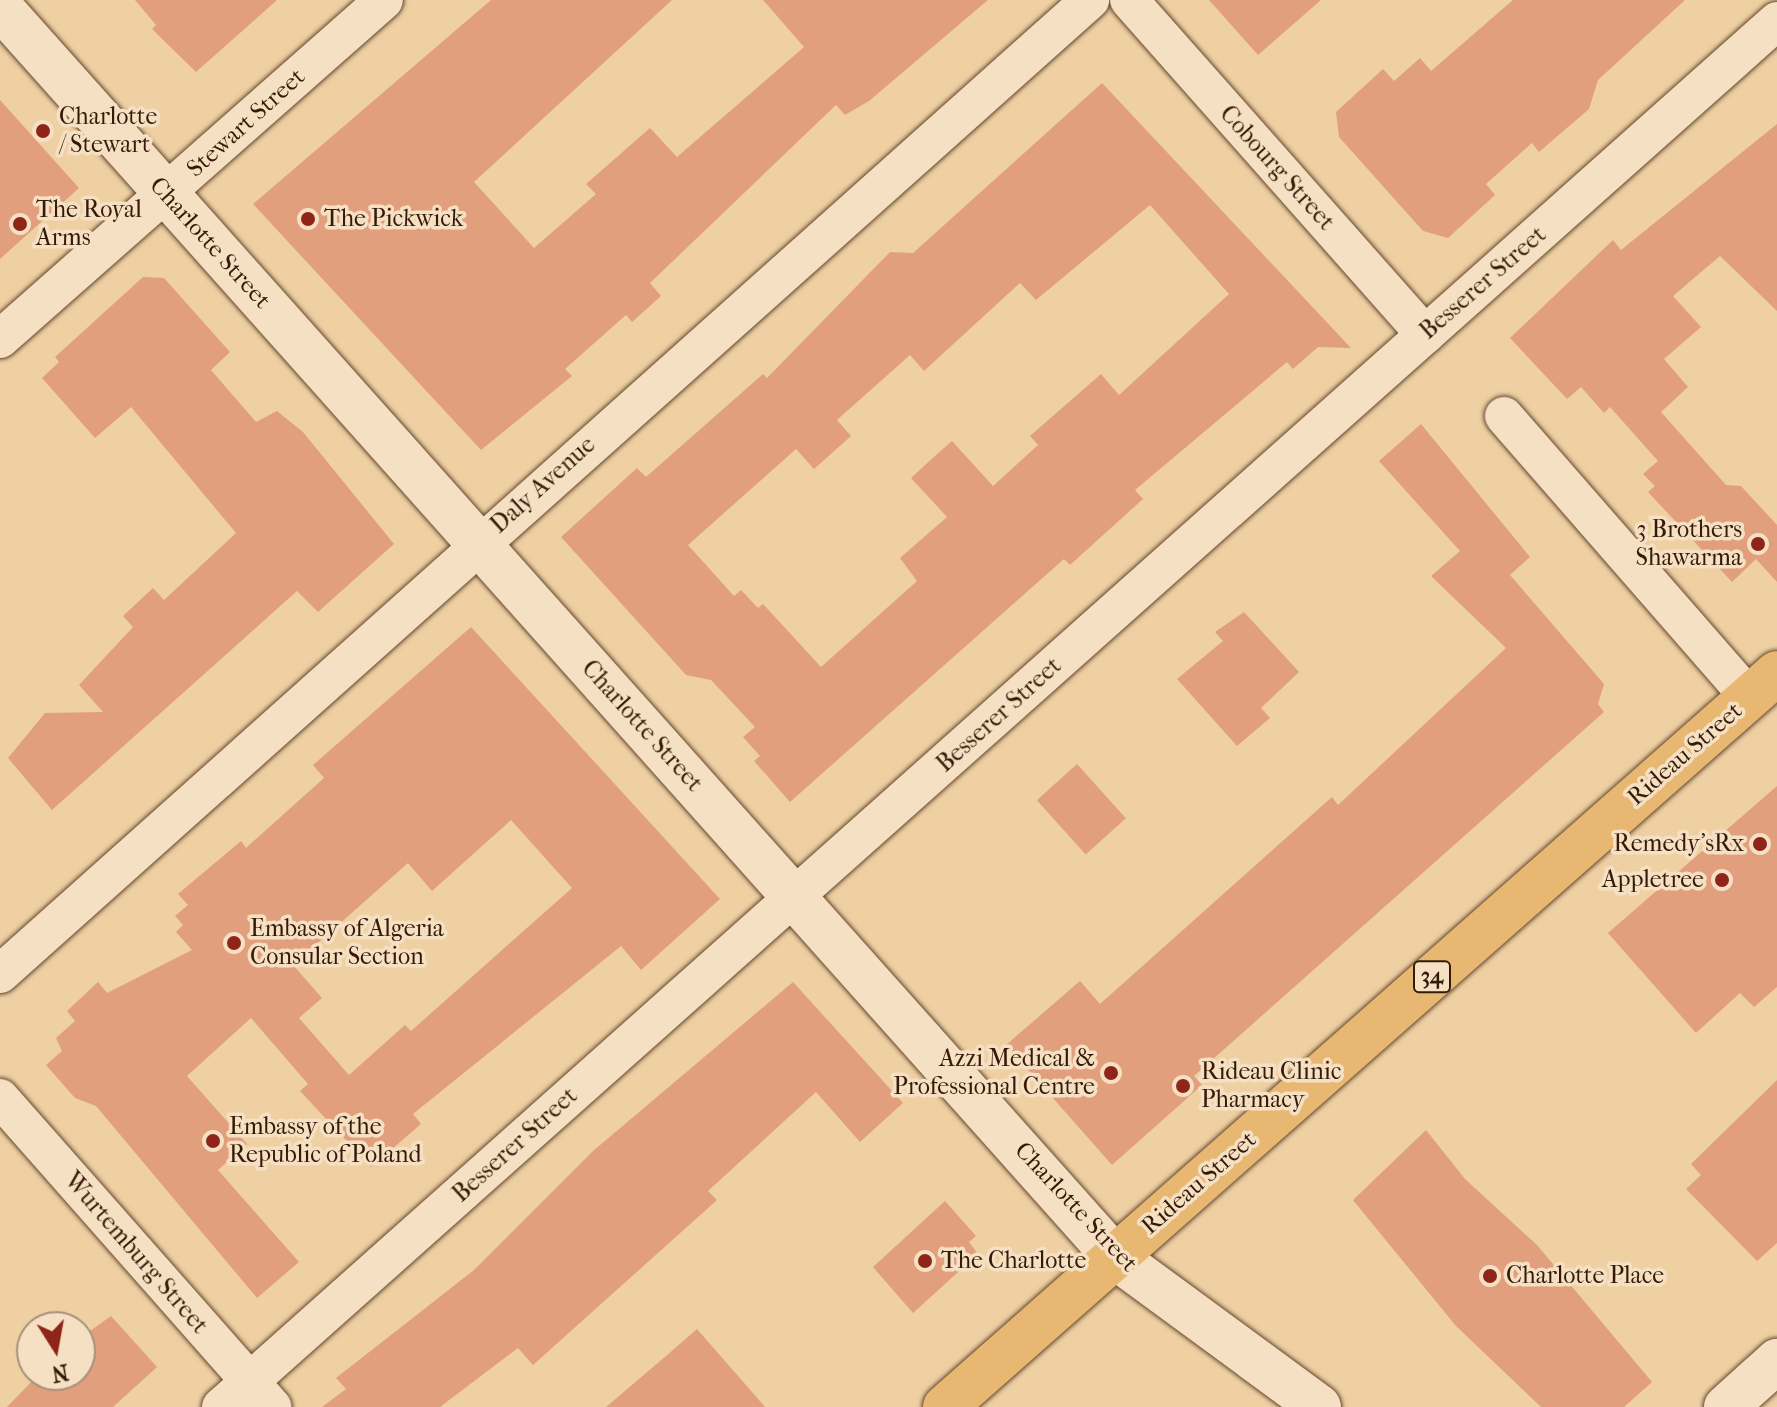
<!DOCTYPE html>
<html>
<head>
<meta charset="utf-8">
<style>
	body { margin:0 }
	#map { position:relative; width:1777px; height:1407px; overflow:hidden; background:#efd0a3; font-family:"IM FELL French Canon",serif }
	div>[style] { position:absolute }
	.building>* { inset:0; background:#e19f7e; transform-origin:0 0 }
	.roads { filter:drop-shadow(0 0 2px #64482e) drop-shadow(0 0 2px #64482e) }
	.minor>* { height:38px; margin:-19px; padding:0 19px; transform-origin:19px; border-radius:19px; background:#f5e0c3 }
	.tertiary>* { height:44px; margin:-22px; padding:0 22px; transform-origin:22px; border-radius:22px; background:#f5e0c3 }
	.primary>* { height:44px; margin:-22px; padding:0 22px; transform-origin:22px; border-radius:22px; background:#e8b872 }
	.dots>* { width:22px; height:22px; translate:-50% -50%; box-sizing:border-box; border:4px solid #f5e0c3; border-radius:50% }
	span { translate:-50% -50%; white-space:nowrap; text-align:center; line-height:1.15; -webkit-text-stroke:7px #f5e0c3; paint-order:stroke }
	.shield-label span { padding:2px 6px; background:#f5e0c3; border:2px solid; border-radius:6px; -webkit-text-stroke-width:0 }
	.shield-label { font-size:22px; color:#351b07; font-weight:700 }
	.poi-label { font-size:24px; color:#351b07 }
	.left { translate:0 -50%; text-align:left }
	.right { translate:-100% -50%; text-align:right }
	.street-label { font-size:24px; color:#351b07 }
	.north { position:absolute; left:16px; top:1311px; width:80px; height:80px; box-sizing:border-box; background:#f5e0c3; border:2px solid #a89178; border-radius:50%; rotate:169deg; font-size:22px; font-weight:700; line-height:32px; text-align:center; color:#351b07 }
	.north::after { content:''; display:block; margin:auto; width:28px; height:36px; background:#8f2418; clip-path:polygon(50% 0,100% 100%,50% 72%,0 100%) }
</style>
</head>
<body>
<div id="map">
	<div class="building">
		<i style="clip-path:polygon(135px 0,277px 0,196px 72px,152px 29px,156px 25px)"></i>
		<i style="clip-path:polygon(491px 0,672px 0,474px 182px,534px 248px,596px 194px,586px 184px,650px 128px,677px 157px,804px 47px,763px 0,988px 0,869px 101px,845px 115px,836px 105px,650px 283px,661px 296px,632px 322px,626px 315px,565px 369px,572px 376px,481px 450px,253px 204px)"></i>
		<i style="clip-path:polygon(1209px 0,1321px 0,1258px 55px)"></i>
		<i style="clip-path:polygon(1513px 0,1685px 0,1598px 80px,1589px 109px,1539px 152px,1532px 143px,1486px 184px,1495px 195px,1448px 238px,1423px 231px,1339px 137px,1336px 112px,1383px 69px,1394px 81px,1420px 58px,1431px 71px)"></i>
		<i style="clip-path:polygon(evenodd,1102px 83px,1351px 348px,1318px 347px,1293px 369px,1287px 362px,1135px 490px,1143px 499px,1070px 565px,1064px 559px,790px 802px,754px 761px,760px 756px,743px 737px,755px 727px,711px 680px,686px 675px,561px 537px,637px 468px,646px 477px,763px 374px,767px 378px,890px 252px,913px 253px,1102px 83px,1150px 205px,1229px 294px,1119px 395px,1101px 374px,1030px 436px,1038px 445px,993px 486px,952px 441px,936px 455px,911px 478px,947px 517px,900px 558px,917px 581px,821px 667px,763px 604px,758px 608px,741px 590px,734px 596px,688px 545px,796px 449px,814px 469px,851px 436px,837px 420px,910px 355px,924px 371px,1020px 283px,1036px 300px,1150px 205px)"></i>
		<i style="clip-path:polygon(0 100px,79px 188px,0 259px)"></i>
		<i style="clip-path:polygon(1777px 124px,1777px 311px,1720px 256px,1673px 296px,1701px 327px,1664px 359px,1688px 387px,1661px 412px,1726px 485px,1741px 486px,1777px 525px,1777px 582px,1756px 559px,1732px 582px,1648px 492px,1655px 486px,1643px 474px,1658px 461px,1610px 407px,1604px 413px,1581px 387px,1567px 399px,1510px 338px,1613px 240px,1621px 250px)"></i>
		<i style="clip-path:polygon(143px 277px,164px 278px,230px 352px,211px 370px,256px 422px,277px 411px,303px 432px,394px 544px,318px 612px,297px 591px,52px 810px,8px 758px,45px 713px,103px 712px,79px 685px,133px 627px,123px 616px,153px 588px,164px 600px,236px 533px,131px 407px,95px 438px,42px 378px,59px 362px,55px 357px)"></i>
		<i style="clip-path:polygon(1421px 424px,1530px 557px,1510px 575px,1604px 684px,1598px 704px,1604px 712px,1194px 1076px,1202px 1085px,1112px 1165px,1006px 1045px,1080px 981px,1100px 1004px,1332px 797px,1338px 805px,1506px 648px,1431px 576px,1460px 551px,1379px 461px)"></i>
		<i style="clip-path:polygon(1244px 612px,1299px 672px,1261px 708px,1270px 718px,1237px 746px,1177px 679px,1223px 641px,1215px 632px)"></i>
		<i style="clip-path:polygon(evenodd,471px 627px,720px 899px,641px 970px,621px 946px,413px 1114px,421px 1124px,371px 1167px,300px 1091px,308px 1084px,251px 1018px,187px 1076px,247px 1144px,218px 1170px,299px 1262px,257px 1298px,96px 1106px,75px 1098px,46px 1065px,62px 1051px,56px 1038px,75px 1021px,67px 1011px,98px 982px,107px 993px,192px 950px,176px 932px,183px 925px,175px 916px,188px 905px,178px 894px,241px 841px,246px 848px,324px 778px,313px 765px,471px 627px,511px 820px,572px 888px,411px 1031px,405px 1025px,349px 1075px,299px 1018px,322px 998px,293px 965px,408px 863px,432px 891px,511px 820px)"></i>
		<i style="left:1077px;top:764px;width:73px;height:54px;rotate:48deg"></i>
		<i style="clip-path:polygon(1777px 786px,1777px 987px,1754px 1007px,1740px 993px,1696px 1033px,1608px 933px)"></i>
		<i style="clip-path:polygon(793px 982px,903px 1103px,860px 1142px,816px 1092px,708px 1191px,717px 1200px,533px 1365px,518px 1348px,440px 1407px,322px 1407px,346px 1389px,336px 1378px,474px 1270px,593px 1151px)"></i>
		<i style="clip-path:polygon(1777px 1080px,1777px 1243px,1757px 1261px,1686px 1189px,1701px 1175px,1691px 1164px)"></i>
		<i style="clip-path:polygon(1426px 1130px,1465px 1179px,1537px 1245px,1652px 1382px,1624px 1407px,1541px 1407px,1456px 1326px,1353px 1200px)"></i>
		<i style="clip-path:polygon(945px 1201px,976px 1236px,969px 1242px,978px 1254px,913px 1313px,873px 1267px)"></i>
		<i style="clip-path:polygon(111px 1316px,157px 1367px,113px 1407px,7px 1407px,38px 1375px,80px 1375px,80px 1338px)"></i>
		<i style="clip-path:polygon(697px 1329px,765px 1407px,606px 1407px,666px 1356px)"></i>
	</div>
	<div class="roads">
		<div class="minor">
			<i style="left:1129px;top:0;width:447px;rotate:48.5deg"></i>
			<i style="left:0;top:339px;width:512px;rotate:-41.44deg"></i>
			<i style="left:1504px;top:416px;width:373px;rotate:48.9deg"></i>
			<i style="left:0;top:974px;width:1462px;rotate:-41.78deg"></i>
			<i style="left:0;top:1098px;width:412px;rotate:48.6deg"></i>
			<i style="left:221px;top:1407px;width:2084px;rotate:-41.69deg"></i>
		</div>
		<div class="tertiary">
			<i style="left:0;top:7px;width:1675px;rotate:48.27deg"></i>
			<i style="left:1115px;top:1257px;width:253px;rotate:36.3deg"></i>
			<i style="left:1726px;top:1407px;width:69px;rotate:-42deg"></i>
		</div>
		<div class="primary">
			<i style="left:945px;top:1407px;width:1109px;rotate:-41.42deg"></i>
		</div>
	</div>
	<div class="dots">
		<i style="left:43px;top:131px;background:#8f2418"></i>
		<i style="left:308px;top:219px;background:#8f2418"></i>
		<i style="left:20px;top:224px;background:#8f2418"></i>
		<i style="left:1758px;top:544px;background:#8f2418"></i>
		<i style="left:1760px;top:844px;background:#8f2418"></i>
		<i style="left:1722px;top:880px;background:#8f2418"></i>
		<i style="left:234px;top:943px;background:#8f2418"></i>
		<i style="left:1111px;top:1073px;background:#8f2418"></i>
		<i style="left:1183px;top:1086px;background:#8f2418"></i>
		<i style="left:213px;top:1141px;background:#8f2418"></i>
		<i style="left:925px;top:1261px;background:#8f2418"></i>
		<i style="left:1490px;top:1276px;background:#8f2418"></i>
	</div>
	<div class="shield-label">
		<span style="left:1432px;top:977px">34</span>
	</div>
	<div class="poi-label">
		<span class="left" style="left:59px;top:131px">Charlotte<br>/ Stewart</span>
		<span class="left" style="left:36px;top:224px">The Royal<br>Arms</span>
		<span class="left" style="left:324px;top:219px">The Pickwick</span>
		<span class="right" style="left:1742px;top:544px">3 Brothers<br>Shawarma</span>
		<span class="right" style="left:1744px;top:844px">Remedy'sRx</span>
		<span class="right" style="left:1704px;top:880px">Appletree</span>
		<span class="left" style="left:250px;top:943px">Embassy of Algeria<br>Consular Section</span>
		<span class="right" style="left:1095px;top:1073px">Azzi Medical &amp;<br>Professional Centre</span>
		<span class="left" style="left:1201px;top:1086px">Rideau Clinic<br>Pharmacy</span>
		<span class="left" style="left:229px;top:1141px">Embassy of the<br>Republic of Poland</span>
		<span class="left" style="left:941px;top:1261px">The Charlotte</span>
		<span class="left" style="left:1506px;top:1276px">Charlotte Place</span>
	</div>
	<div class="street-label">
		<span style="left:246px;top:123px;rotate:-42deg">Stewart Street</span>
		<span style="left:1277px;top:168px;rotate:48deg">Cobourg Street</span>
		<span style="left:210px;top:243px;rotate:48deg">Charlotte Street</span>
		<span style="left:1483px;top:283px;rotate:-41deg">Besserer Street</span>
		<span style="left:543px;top:485px;rotate:-42deg">Daly Avenue</span>
		<span style="left:999px;top:715px;rotate:-42deg">Besserer Street</span>
		<span style="left:642px;top:726px;rotate:48deg">Charlotte Street</span>
		<span style="left:1685px;top:754px;rotate:-41deg">Rideau Street</span>
		<span style="left:515px;top:1145px;rotate:-42deg">Besserer Street</span>
		<span style="left:1199px;top:1183px;rotate:-41deg">Rideau Street</span>
		<span style="left:1076px;top:1207px;rotate:47deg">Charlotte Street</span>
		<span style="left:136px;top:1253px;rotate:49deg">Wurtemburg Street</span>
	</div>
	<div class="north">N</div>
</div>
</body>
</html>
